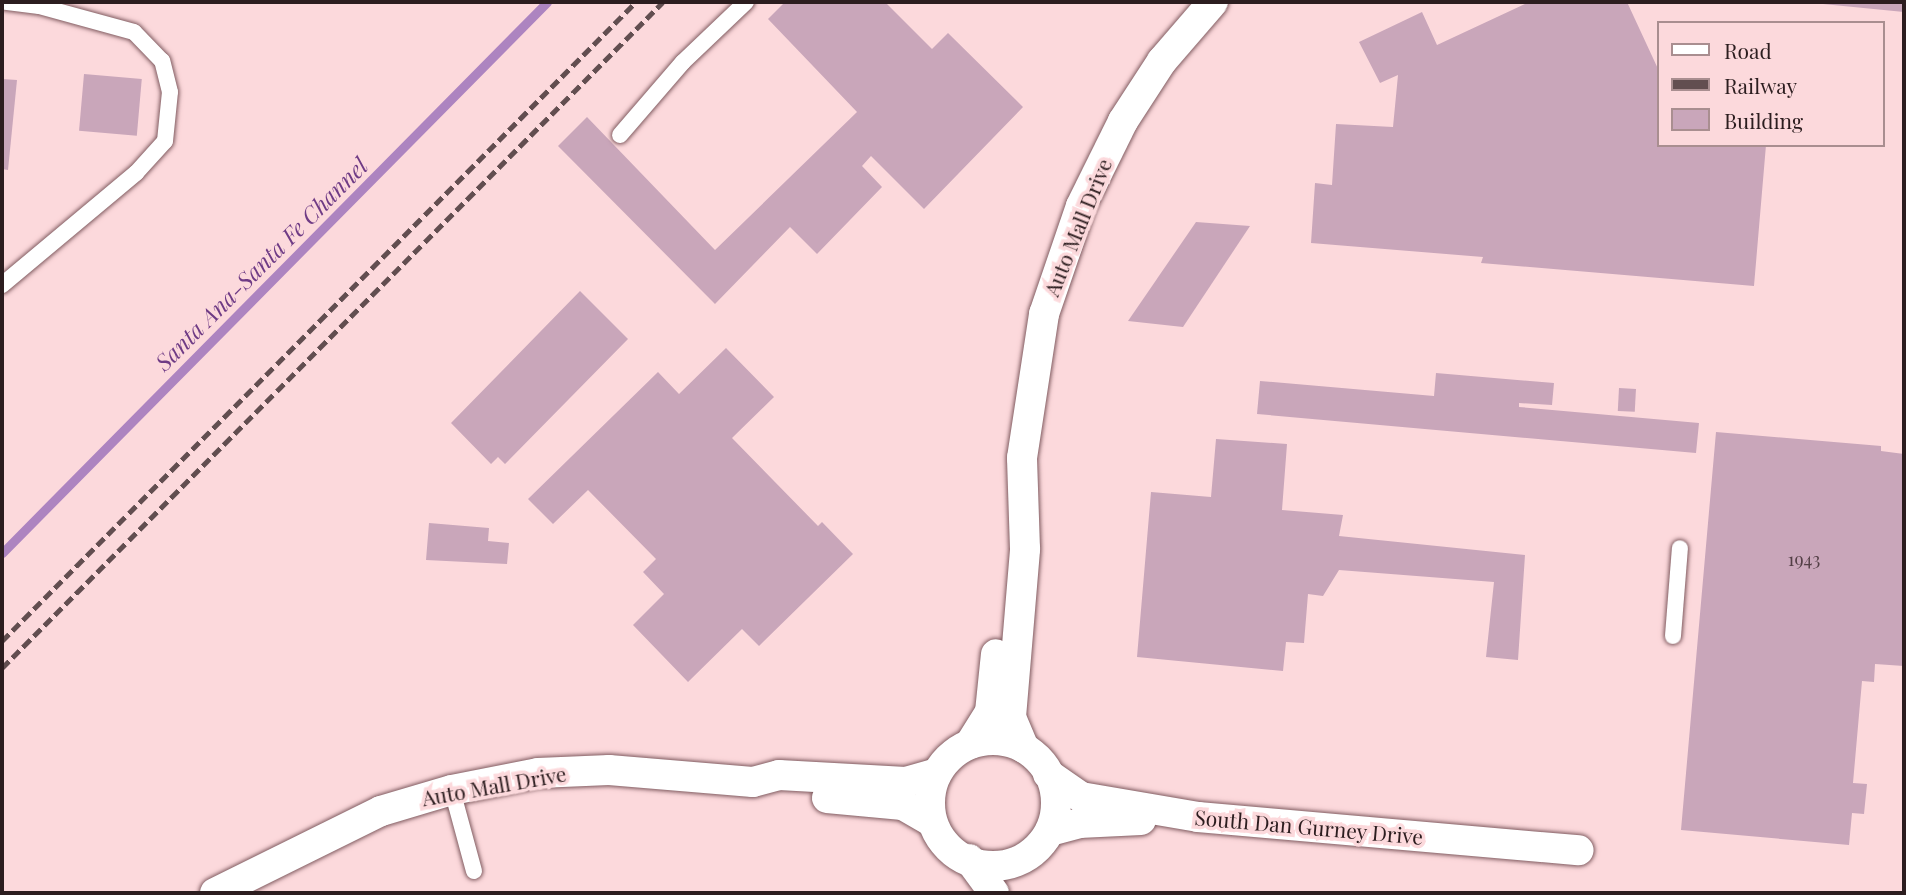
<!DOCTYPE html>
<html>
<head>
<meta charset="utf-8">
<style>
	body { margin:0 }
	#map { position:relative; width:1906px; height:895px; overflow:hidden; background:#fcd9dc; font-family:"Playfair Display",serif }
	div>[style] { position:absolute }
	.stream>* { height:9px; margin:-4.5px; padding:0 4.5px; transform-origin:4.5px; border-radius:4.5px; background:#ad84c0 }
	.building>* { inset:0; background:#c9a6ba; transform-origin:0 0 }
	.roads { filter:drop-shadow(0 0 2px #815c61) drop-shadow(0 0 2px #815c61) }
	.service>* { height:16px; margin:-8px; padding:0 8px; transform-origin:8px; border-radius:8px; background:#fff }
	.minor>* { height:30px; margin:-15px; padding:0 15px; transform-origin:15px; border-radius:15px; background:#fff }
	.minor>.ring { margin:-15px; padding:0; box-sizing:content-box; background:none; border:30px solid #fff; border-radius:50% }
	.rail>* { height:5px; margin-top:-2.5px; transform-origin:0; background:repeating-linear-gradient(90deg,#624e50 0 10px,transparent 0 15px) }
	span { translate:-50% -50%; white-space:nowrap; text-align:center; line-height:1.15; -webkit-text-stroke:7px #fcd9dc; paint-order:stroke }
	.number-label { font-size:18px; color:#533f46 }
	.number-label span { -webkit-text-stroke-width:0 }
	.street-label { font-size:21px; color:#2c1d1f }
	.water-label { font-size:23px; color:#6f3b85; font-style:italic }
	.frame { position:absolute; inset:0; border:4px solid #2c1d1f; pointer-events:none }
	.legend { position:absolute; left:1657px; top:21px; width:228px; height:126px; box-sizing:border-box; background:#fcd9dc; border:2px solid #a98e90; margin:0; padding:9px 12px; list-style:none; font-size:21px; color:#2c1d1f }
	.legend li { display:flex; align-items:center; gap:14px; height:35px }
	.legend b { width:35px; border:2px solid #a98e90 }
</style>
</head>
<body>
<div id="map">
	<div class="stream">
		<i style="left:2px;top:553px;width:775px;rotate:-45.31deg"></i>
	</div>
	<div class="building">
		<i style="clip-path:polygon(785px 2px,885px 2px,932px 49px,948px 33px,1023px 107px,924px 209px,871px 156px,862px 166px,882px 187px,817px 254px,790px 227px,715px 304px,558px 146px,587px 117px,715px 250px,857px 112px,768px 19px)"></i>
		<i style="clip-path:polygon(1529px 2px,1627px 2px,1659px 71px,1659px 145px,1766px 145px,1754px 286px,1481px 263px,1483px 257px,1311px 243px,1315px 183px,1332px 185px,1336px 124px,1393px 127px,1398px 75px,1380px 83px,1359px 42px,1422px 12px,1437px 45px)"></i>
		<i style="clip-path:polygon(1823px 2px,1904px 2px,1904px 12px,1823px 4px)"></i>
		<i style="left:84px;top:74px;width:58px;height:57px;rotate:5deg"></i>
		<i style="clip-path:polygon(2px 79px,17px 80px,8px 170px,2px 169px)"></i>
		<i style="clip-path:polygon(1196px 222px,1250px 226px,1183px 327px,1128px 321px)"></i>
		<i style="clip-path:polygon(580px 291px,628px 339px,505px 464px,498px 457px,491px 464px,451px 423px)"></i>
		<i style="clip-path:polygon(726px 348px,774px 397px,732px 438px,818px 526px,822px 522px,853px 554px,759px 646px,742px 629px,688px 682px,633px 625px,664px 594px,643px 572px,656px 559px,588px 490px,553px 524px,528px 499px,658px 372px,679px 394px)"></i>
		<i style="clip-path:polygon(1436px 373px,1554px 383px,1552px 405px,1519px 403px,1519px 407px,1699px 423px,1696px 453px,1257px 414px,1260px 381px,1434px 396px)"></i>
		<i style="left:1619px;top:388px;width:17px;height:23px;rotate:3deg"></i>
		<i style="clip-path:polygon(1716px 432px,1881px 446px,1881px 451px,1904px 454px,1904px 666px,1875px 664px,1874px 682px,1862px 681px,1853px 783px,1867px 784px,1864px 814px,1852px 813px,1849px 845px,1681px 830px)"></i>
		<i style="clip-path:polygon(1216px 439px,1287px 444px,1282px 510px,1343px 515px,1339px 536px,1525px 555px,1518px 660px,1486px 657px,1494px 582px,1339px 570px,1323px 596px,1308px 594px,1304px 643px,1286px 642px,1283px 671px,1137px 657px,1151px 492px,1211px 497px)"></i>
		<i style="clip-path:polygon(429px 523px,489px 528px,488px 541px,509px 543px,507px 564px,426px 560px)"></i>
	</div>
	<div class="roads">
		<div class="service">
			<i style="left:620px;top:135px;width:96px;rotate:-49.2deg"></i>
			<i style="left:683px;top:62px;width:87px;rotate:-43.6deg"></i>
			<i style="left:2px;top:285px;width:175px;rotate:-39.9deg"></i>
			<i style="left:136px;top:173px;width:43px;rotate:-47.8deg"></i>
			<i style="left:165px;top:141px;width:49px;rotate:-84.2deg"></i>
			<i style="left:170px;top:92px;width:32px;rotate:-104deg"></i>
			<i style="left:162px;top:61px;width:40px;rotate:-134deg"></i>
			<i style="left:134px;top:32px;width:98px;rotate:-164.7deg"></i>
			<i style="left:39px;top:6px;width:34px;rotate:-173deg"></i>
			<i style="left:1673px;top:636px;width:88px;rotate:-85.5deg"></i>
			<i style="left:452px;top:790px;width:84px;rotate:74.8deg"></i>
		</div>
		<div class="minor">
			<i class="ring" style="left:930px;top:740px;width:96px;height:96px"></i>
			<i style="left:970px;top:744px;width:38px;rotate:-58deg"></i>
			<i style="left:990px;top:712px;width:58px;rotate:-84.1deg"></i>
			<i style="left:1024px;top:748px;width:34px;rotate:-113deg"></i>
			<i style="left:1011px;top:717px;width:169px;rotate:-85.2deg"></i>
			<i style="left:1025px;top:549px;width:91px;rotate:-91.9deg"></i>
			<i style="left:1022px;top:458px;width:146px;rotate:-81.3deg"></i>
			<i style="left:1044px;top:314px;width:114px;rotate:-71.1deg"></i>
			<i style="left:1081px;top:206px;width:95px;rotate:-63.7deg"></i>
			<i style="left:1123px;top:121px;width:72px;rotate:-57deg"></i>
			<i style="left:1162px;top:61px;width:78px;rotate:-49.2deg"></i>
			<i style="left:1048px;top:774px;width:40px;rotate:34.9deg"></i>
			<i style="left:1081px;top:797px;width:119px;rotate:9.7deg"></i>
			<i style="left:1198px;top:817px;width:382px;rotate:5deg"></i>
			<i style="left:827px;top:798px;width:76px;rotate:5.3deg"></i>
			<i style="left:903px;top:805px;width:32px;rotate:30deg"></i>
			<i style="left:1050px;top:831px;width:30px;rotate:-15deg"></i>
			<i style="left:1079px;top:823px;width:62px;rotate:-2.8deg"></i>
			<i style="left:969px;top:859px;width:42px;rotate:53.7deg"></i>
			<i style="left:215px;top:893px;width:185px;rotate:-26.3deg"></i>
			<i style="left:381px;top:811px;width:74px;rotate:-16.5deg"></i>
			<i style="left:452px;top:790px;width:88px;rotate:-11.2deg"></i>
			<i style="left:538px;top:773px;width:71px;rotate:-2.4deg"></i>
			<i style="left:609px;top:770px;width:144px;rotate:4.8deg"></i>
			<i style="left:753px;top:782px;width:27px;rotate:-15deg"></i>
			<i style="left:779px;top:775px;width:127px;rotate:3.2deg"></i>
			<i style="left:906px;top:782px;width:32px;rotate:-16deg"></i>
		</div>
	</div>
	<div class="rail">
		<i style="left:2px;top:641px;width:900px;rotate:-45.23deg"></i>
		<i style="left:2px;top:668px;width:938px;rotate:-45.22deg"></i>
	</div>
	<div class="number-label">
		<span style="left:1804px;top:559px">1943</span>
	</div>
	<div class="street-label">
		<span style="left:1077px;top:227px;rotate:-68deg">Auto Mall Drive</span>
		<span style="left:494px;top:785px;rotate:-10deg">Auto Mall Drive</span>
		<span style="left:1309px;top:826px;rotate:5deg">South Dan Gurney Drive</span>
	</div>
	<div class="water-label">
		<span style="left:261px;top:264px;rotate:-45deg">Santa Ana-Santa Fe Channel</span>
	</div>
	<div class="frame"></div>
	<ul class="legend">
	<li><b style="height:9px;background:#fff"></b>Road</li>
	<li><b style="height:9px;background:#624e50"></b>Railway</li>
	<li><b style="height:19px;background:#c9a6ba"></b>Building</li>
	</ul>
</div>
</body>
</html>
